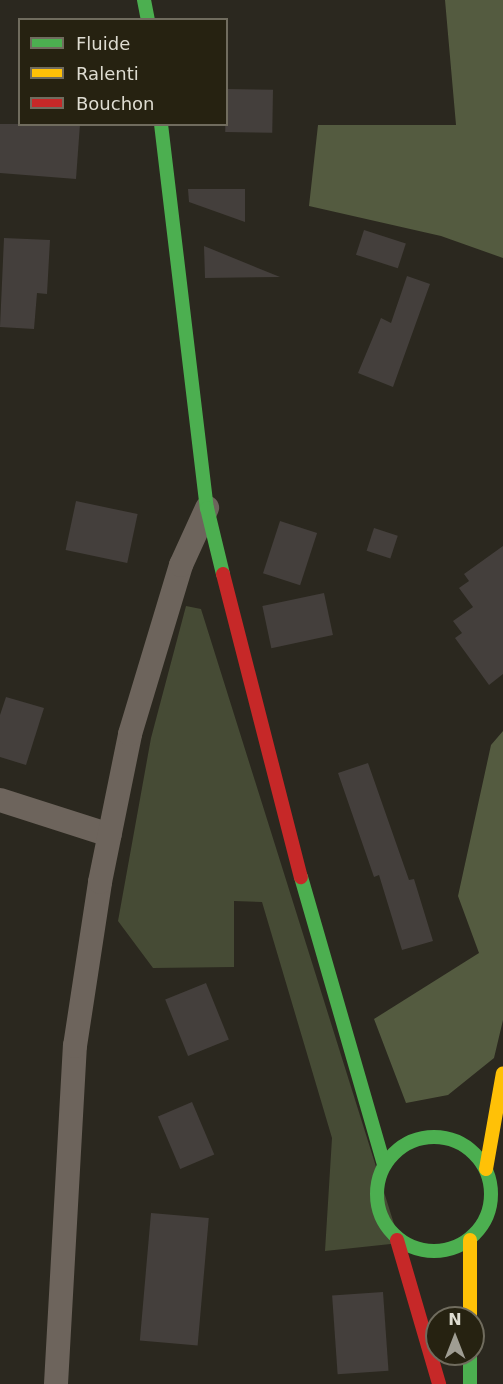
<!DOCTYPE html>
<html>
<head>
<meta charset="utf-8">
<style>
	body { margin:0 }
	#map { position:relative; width:503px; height:1384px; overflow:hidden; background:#2b281f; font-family:"DejaVu Sans",sans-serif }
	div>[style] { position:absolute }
	.green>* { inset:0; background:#464b35 }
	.forest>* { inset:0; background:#545b40 }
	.building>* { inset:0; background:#443f3c; transform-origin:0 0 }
	.street>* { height:24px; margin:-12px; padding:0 12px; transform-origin:12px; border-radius:12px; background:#6d645c }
	.fast>* { height:14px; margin:-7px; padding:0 7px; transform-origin:7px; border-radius:7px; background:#4caf50 }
	.fast>.ring { margin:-7px; padding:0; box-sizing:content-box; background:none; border:14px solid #4caf50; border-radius:50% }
	.slow>* { height:14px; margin:-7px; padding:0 7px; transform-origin:7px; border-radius:7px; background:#ffc107 }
	.jam>* { height:14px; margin:-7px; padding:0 7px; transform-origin:7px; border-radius:7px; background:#c62828 }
	span { translate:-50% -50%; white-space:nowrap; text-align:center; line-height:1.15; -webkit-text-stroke:5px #262211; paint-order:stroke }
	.legend { position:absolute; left:18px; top:18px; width:210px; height:108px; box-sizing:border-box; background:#262211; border:2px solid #706c5e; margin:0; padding:8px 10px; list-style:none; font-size:18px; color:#dedcd1 }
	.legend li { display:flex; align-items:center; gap:12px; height:30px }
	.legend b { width:30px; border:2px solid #706c5e }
	.north { position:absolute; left:425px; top:1306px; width:60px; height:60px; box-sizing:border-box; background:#262211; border:2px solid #706c5e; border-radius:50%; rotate:0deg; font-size:16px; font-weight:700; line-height:24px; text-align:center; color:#dedcd1 }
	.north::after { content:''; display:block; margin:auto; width:21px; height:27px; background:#9f9d93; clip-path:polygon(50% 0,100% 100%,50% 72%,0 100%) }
</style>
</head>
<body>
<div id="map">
	<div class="green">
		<i style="clip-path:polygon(186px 606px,201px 609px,400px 1243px,325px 1251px,332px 1138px,262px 902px,234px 901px,234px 967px,153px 968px,118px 921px,151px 738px)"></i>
	</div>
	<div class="forest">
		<i style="clip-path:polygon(445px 0,503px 0,503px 258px,441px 236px,309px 206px,318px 125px,456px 125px)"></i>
		<i style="clip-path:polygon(503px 731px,503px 1020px,494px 1058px,448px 1095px,406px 1103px,374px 1019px,479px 953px,458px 896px,491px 745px)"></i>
	</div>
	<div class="building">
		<i style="left:226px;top:89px;width:47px;height:43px;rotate:1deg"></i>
		<i style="clip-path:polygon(0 124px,80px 124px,76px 179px,0 173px)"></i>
		<i style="clip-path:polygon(188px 189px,245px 189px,245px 222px,189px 202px)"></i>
		<i style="left:364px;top:230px;width:44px;height:26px;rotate:18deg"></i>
		<i style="clip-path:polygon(4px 238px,50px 240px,47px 294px,37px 293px,34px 329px,0 327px)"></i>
		<i style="clip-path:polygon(204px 246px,280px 277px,205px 278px)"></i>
		<i style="clip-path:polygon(407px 276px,430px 284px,393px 387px,358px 373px,381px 318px,391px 323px)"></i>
		<i style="left:76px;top:501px;width:63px;height:50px;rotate:12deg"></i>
		<i style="left:280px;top:521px;width:39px;height:55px;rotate:18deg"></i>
		<i style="left:374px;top:528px;width:25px;height:24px;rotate:18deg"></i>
		<i style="clip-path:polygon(503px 546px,503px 674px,489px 685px,455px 638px,462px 633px,453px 621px,473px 607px,459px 588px,469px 581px,464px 574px)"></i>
		<i style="left:324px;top:593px;width:43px;height:63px;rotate:78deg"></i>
		<i style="clip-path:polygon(6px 697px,44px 708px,26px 765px,0 757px,0 715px)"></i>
		<i style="clip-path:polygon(368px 763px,409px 880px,414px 879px,433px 941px,402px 950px,379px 875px,374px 877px,338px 773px)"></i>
		<i style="left:206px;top:983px;width:61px;height:44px;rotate:68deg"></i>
		<i style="left:192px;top:1102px;width:57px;height:37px;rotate:67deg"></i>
		<i style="left:151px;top:1213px;width:58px;height:128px;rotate:5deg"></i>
		<i style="left:383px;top:1292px;width:79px;height:51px;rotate:86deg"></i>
	</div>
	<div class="street">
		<i style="left:0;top:800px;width:115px;rotate:17.7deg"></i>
		<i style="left:56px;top:1384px;width:339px;rotate:-86.8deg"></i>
		<i style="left:75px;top:1046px;width:166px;rotate:-81.3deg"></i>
		<i style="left:100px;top:882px;width:151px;rotate:-78.5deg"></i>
		<i style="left:130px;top:734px;width:177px;rotate:-73.2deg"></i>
		<i style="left:181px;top:565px;width:63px;rotate:-65.5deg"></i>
	</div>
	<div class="fast">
		<i style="left:144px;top:0;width:20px;rotate:79deg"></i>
		<i style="left:161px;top:124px;width:387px;rotate:83.2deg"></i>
		<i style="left:207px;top:508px;width:68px;rotate:76.4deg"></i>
		<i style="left:301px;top:877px;width:300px;rotate:73.9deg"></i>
		<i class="ring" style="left:377px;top:1137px;width:100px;height:100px"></i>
		<i style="left:470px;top:1354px;width:30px;rotate:90deg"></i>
	</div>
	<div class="slow">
		<i style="left:486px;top:1169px;width:97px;rotate:-80deg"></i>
		<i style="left:470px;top:1240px;width:78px;rotate:90deg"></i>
	</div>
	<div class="jam">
		<i style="left:223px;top:574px;width:313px;rotate:75.6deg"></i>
		<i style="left:397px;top:1240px;width:150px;rotate:73.7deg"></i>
	</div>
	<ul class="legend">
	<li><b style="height:8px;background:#4caf50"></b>Fluide</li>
	<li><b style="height:8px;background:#ffc107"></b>Ralenti</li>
	<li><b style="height:8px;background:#c62828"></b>Bouchon</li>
	</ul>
	<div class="north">N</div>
</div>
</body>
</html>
